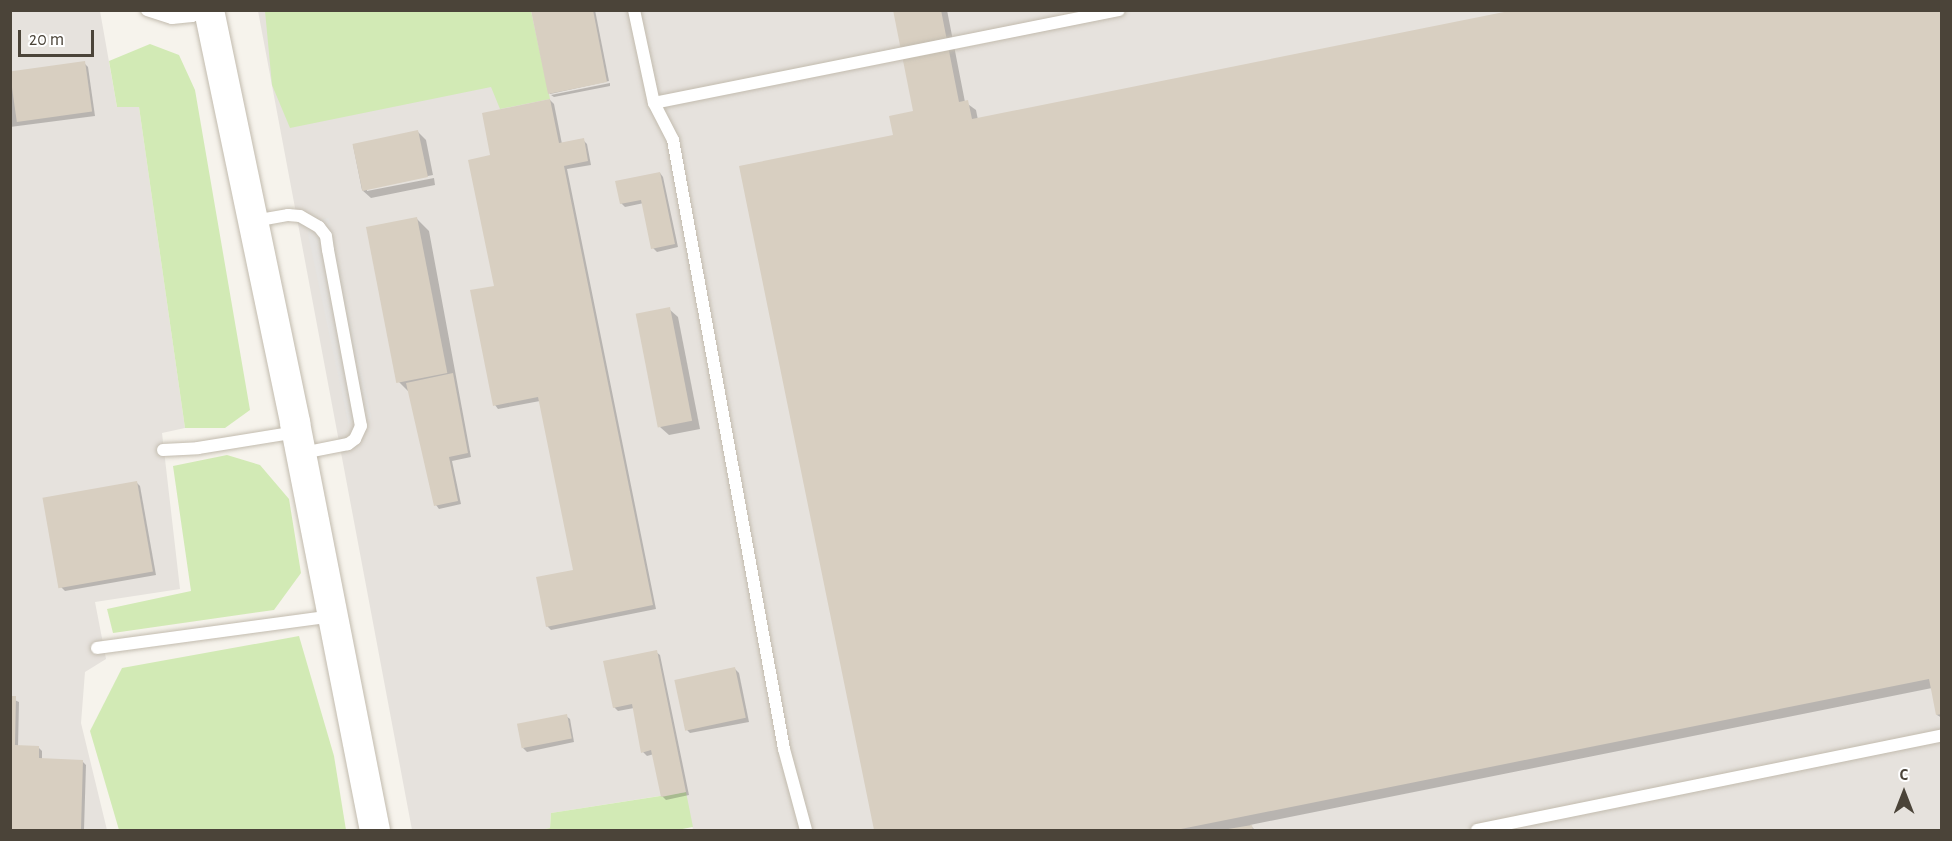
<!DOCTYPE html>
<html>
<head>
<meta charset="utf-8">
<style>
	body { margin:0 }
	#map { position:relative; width:1952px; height:841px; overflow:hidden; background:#f6f3ec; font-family:"Alegreya Sans",sans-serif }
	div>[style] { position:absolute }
	.industrial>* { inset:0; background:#e6e2dd }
	.green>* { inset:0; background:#d2eab5 }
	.parking>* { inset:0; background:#e5e3e0; transform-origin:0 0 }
	.shadow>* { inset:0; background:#0003 }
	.building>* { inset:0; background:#d8cfc1; transform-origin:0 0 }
	.roads { filter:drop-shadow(0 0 2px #c2bbae) drop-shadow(0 0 2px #c2bbae) }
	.service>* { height:12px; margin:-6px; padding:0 6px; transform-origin:6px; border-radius:6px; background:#fff }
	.tertiary>* { height:30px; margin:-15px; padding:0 15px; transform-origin:15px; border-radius:15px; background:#fff }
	span { translate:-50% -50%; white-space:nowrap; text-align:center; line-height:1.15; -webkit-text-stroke:4.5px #fff; paint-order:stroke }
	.frame { position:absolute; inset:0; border:12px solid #4b4439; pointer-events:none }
	.north { position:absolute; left:1874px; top:763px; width:60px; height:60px; -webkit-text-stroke:4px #fff; paint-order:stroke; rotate:0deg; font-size:16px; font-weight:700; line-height:24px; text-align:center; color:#4b4439 }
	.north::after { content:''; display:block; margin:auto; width:21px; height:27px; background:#4b4439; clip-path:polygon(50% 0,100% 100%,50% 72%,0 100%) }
	.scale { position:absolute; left:18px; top:30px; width:76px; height:27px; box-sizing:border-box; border:3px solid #4b4439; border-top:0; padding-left:8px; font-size:18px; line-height:21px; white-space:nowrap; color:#4b4439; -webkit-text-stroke:4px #fff; paint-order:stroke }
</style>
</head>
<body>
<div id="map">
	<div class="industrial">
		<i style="clip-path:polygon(10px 11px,100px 11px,117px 107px,139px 107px,185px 428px,162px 433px,180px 589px,95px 602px,106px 659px,85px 672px,81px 723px,107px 830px,11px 830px)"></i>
		<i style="clip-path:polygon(258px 11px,1941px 11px,1941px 830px,693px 830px,685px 792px,551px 813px,550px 828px,540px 830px,412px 830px)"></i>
	</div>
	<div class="green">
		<i style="clip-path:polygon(265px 11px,531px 11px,550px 99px,500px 109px,491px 87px,290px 128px,272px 85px)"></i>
		<i style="clip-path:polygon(150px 44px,179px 55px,195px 90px,250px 410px,225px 428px,185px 428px,139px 107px,117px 107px,109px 61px)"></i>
		<i style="clip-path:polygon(227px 455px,260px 465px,289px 499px,301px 573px,274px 610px,113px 633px,107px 609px,191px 591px,173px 466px)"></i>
		<i style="clip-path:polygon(299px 636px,334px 756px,346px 830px,119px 830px,90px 731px,122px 668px)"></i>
		<i style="clip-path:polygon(686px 792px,693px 827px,677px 830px,540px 830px,550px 828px,551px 813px)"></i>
	</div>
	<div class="parking">
		<i style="left:329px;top:218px;width:205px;height:24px;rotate:78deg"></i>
	</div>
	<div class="shadow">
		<i style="clip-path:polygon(533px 10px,595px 10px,609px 81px,550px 94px)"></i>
		<i style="clip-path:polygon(895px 10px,947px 10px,965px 102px,976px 110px,978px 120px,1942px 10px,1942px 718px,1937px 715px,1932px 688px,1250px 825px,1255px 830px,875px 830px,741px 167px,895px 137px,915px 112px)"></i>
		<i style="clip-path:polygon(84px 63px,88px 67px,95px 116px,10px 127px,10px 73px)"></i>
		<i style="clip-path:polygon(610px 83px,610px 86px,554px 97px,551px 95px)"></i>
		<i style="clip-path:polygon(550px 100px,554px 104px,562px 144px,583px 140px,587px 144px,591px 165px,567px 169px,656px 609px,551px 630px,547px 626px,575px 571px,540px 401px,498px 409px,495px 405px,496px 287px,492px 156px)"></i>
		<i style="clip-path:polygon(418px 132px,426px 140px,433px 175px,367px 188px,367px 191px,434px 178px,435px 185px,371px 198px,362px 190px,353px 145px)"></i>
		<i style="clip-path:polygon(660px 173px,663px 177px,678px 247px,657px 252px,653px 248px,644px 203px,625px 207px,621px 203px)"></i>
		<i style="clip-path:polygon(416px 218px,429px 231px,471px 457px,452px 461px,461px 504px,439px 509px,436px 505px,410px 393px,399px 382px)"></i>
		<i style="clip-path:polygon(669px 309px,678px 317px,700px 429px,669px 435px,660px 427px)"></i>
		<i style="clip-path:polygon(137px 483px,140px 486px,156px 575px,65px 591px,61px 587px)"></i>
		<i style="clip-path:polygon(656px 652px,660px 655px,689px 795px,666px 800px,662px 796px,654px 754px,647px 756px,643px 752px,634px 708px,618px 711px,614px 707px)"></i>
		<i style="clip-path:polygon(735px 669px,739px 673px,749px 722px,690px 733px,686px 729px)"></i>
		<i style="clip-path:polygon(10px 698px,19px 702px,18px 747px,38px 747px,42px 751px,42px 760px,82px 761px,86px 765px,84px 830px,10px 830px)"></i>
		<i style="clip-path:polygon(566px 716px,570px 719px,574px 742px,527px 752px,523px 748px)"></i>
	</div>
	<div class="building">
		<i style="clip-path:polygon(531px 10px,593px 10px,607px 82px,548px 94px)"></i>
		<i style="clip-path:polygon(893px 10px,941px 10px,959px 102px,968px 100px,972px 119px,1514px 10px,1942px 10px,1942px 714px,1936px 715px,1929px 679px,1176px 830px,874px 830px,739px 166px,893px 135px,889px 116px,913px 111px)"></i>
		<i style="left:85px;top:61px;width:51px;height:76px;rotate:82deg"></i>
		<i style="clip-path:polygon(550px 99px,559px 143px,584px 138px,588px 161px,564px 166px,653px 605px,546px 627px,536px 577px,573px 570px,538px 397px,493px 406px,470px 290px,494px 286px,468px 160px,490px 155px,482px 113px)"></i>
		<i style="left:418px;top:130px;width:48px;height:67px;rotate:78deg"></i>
		<i style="clip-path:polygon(660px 172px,675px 244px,651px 249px,641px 200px,620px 204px,615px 181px)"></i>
		<i style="left:417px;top:217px;width:159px;height:52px;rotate:79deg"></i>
		<i style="left:670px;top:307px;width:116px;height:35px;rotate:79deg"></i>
		<i style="clip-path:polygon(453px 373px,468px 453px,449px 457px,458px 501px,434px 506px,406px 383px)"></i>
		<i style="left:137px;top:481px;width:92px;height:96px;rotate:80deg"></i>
		<i style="clip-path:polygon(657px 650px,686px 792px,661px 797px,651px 750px,641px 753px,632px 704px,613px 708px,603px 661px)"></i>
		<i style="left:735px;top:667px;width:52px;height:62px;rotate:78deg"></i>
		<i style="clip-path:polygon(10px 696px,16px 696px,15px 745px,39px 746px,39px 758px,83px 760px,81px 830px,10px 830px)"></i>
		<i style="left:567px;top:714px;width:25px;height:51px;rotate:79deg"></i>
		<i style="clip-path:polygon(1252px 825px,1253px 830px,1228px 830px,1228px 829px)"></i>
	</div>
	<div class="roads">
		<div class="service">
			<i style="left:147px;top:10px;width:26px;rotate:18deg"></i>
			<i style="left:172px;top:18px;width:20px;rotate:-6deg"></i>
			<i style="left:192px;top:16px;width:14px;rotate:-25deg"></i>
			<i style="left:634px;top:10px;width:95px;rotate:77.9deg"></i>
			<i style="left:654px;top:103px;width:42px;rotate:62.8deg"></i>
			<i style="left:673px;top:140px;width:619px;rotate:79.67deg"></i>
			<i style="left:784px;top:749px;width:84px;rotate:74.8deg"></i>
			<i style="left:654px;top:103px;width:474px;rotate:-11.3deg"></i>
			<i style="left:254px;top:221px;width:35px;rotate:-10deg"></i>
			<i style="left:288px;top:215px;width:12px;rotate:5deg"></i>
			<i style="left:300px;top:216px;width:22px;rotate:30deg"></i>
			<i style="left:319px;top:227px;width:11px;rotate:52deg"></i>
			<i style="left:326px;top:236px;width:14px;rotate:82deg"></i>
			<i style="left:328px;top:250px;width:179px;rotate:79.4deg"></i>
			<i style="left:361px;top:426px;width:14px;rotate:115deg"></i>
			<i style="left:355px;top:439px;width:9px;rotate:144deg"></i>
			<i style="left:348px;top:444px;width:47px;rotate:168.9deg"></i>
			<i style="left:163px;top:450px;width:35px;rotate:-3deg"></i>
			<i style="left:198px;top:448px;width:100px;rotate:-9.2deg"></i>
			<i style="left:97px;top:648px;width:238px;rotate:-7.7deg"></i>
			<i style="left:1477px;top:830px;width:475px;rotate:-11.5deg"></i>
		</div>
		<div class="tertiary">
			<i style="left:209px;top:10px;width:422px;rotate:78.2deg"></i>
			<i style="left:295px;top:423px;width:415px;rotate:78.9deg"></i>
		</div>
	</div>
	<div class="frame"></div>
	<div class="north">С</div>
	<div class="scale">20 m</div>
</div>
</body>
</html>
